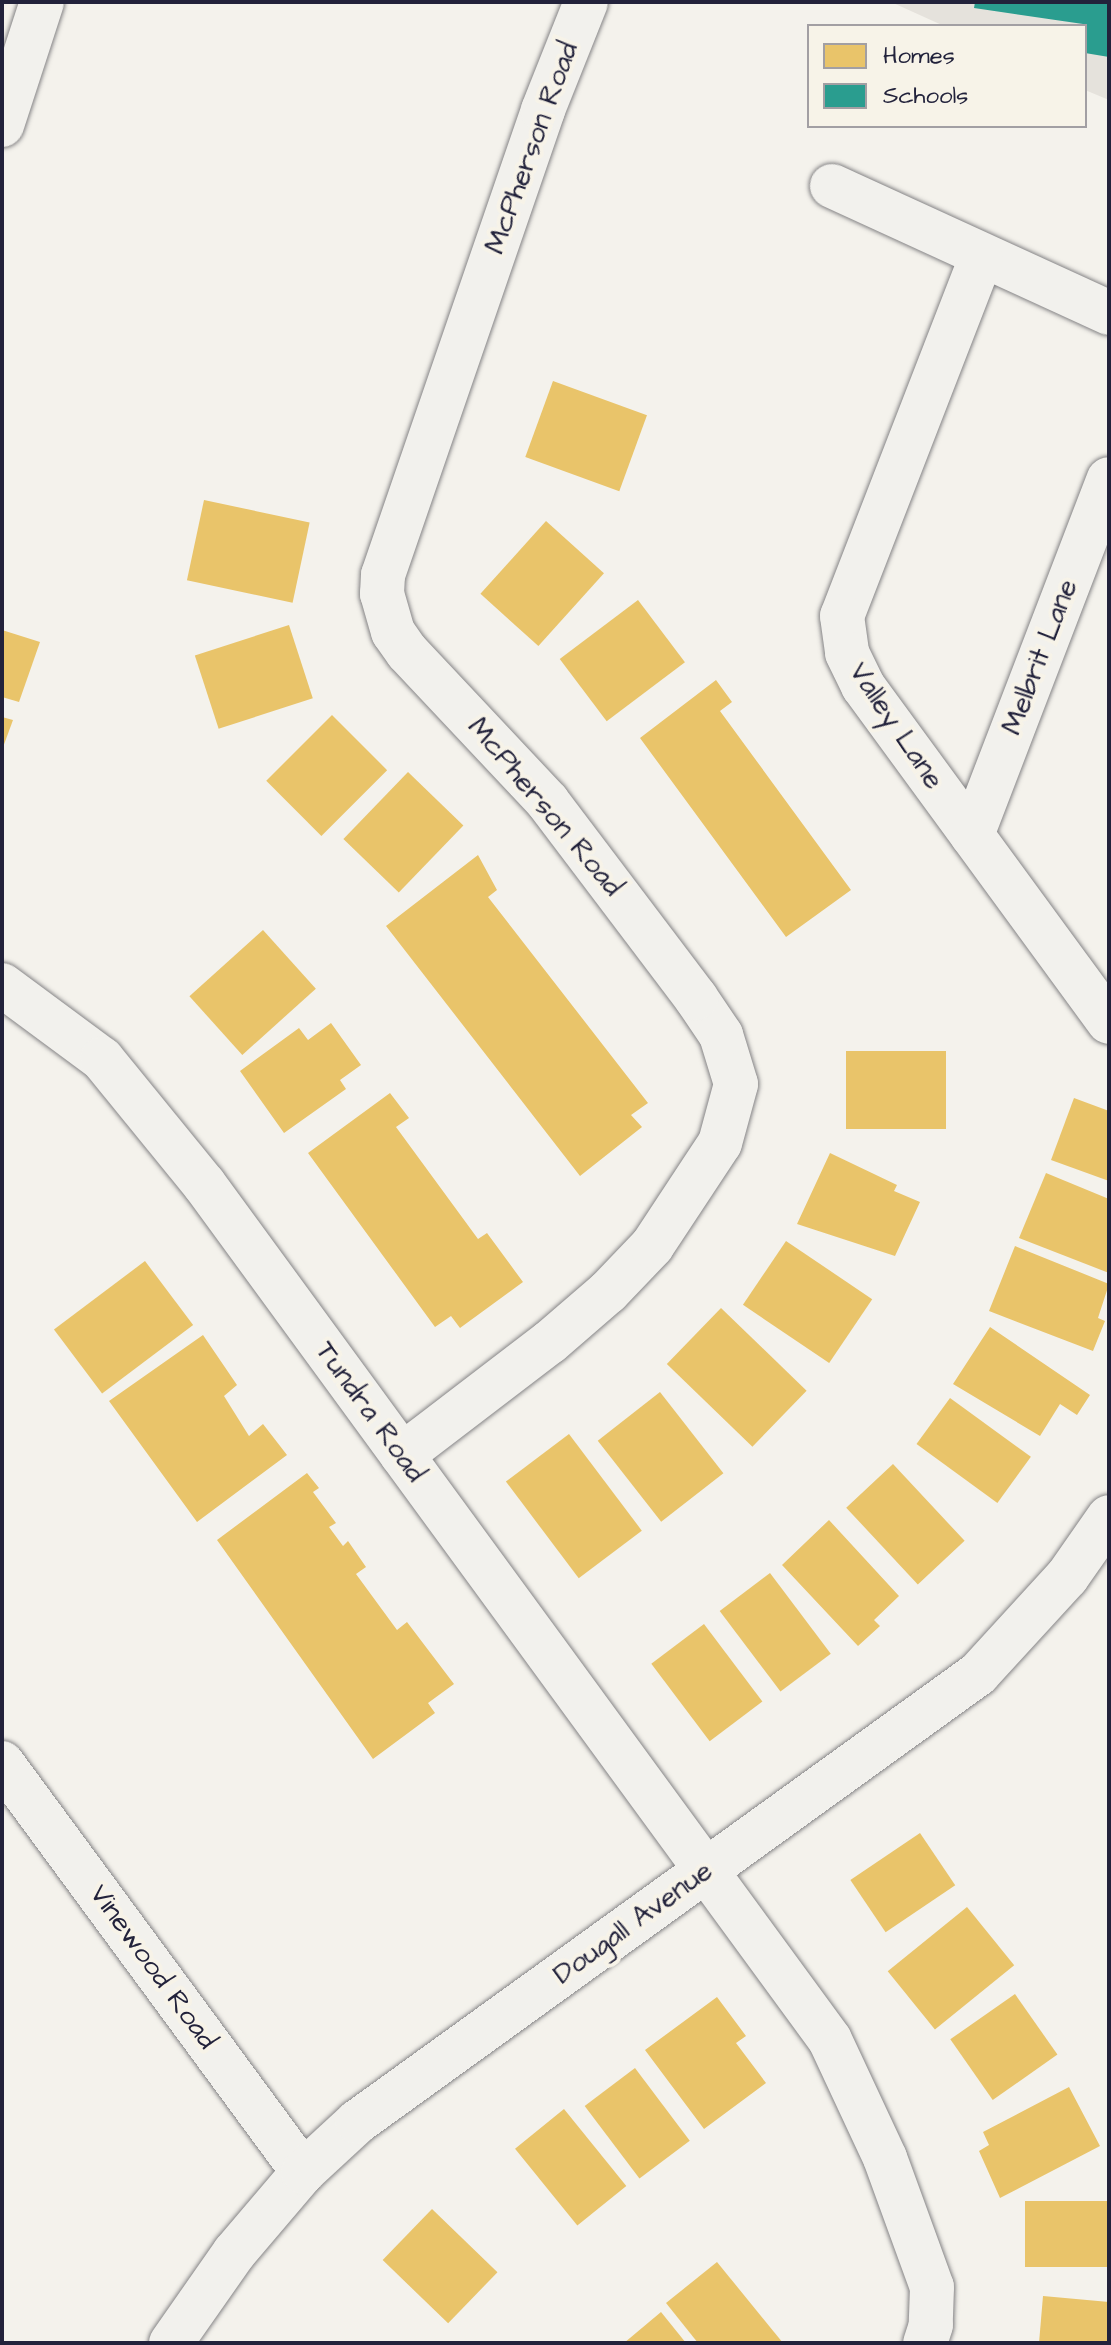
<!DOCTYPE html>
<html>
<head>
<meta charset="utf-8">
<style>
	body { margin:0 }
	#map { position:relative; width:1111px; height:2345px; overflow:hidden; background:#f4f2ec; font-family:"Architects Daughter",sans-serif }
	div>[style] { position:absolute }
	.built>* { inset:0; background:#e5e2dc }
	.homes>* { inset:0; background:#e9c46a; transform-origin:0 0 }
	.schools>* { inset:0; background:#2a9d8f }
	.roads { filter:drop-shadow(0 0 2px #858486) drop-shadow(0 0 2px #858486) }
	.minor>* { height:44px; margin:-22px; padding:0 22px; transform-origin:22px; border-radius:22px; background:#f2f1ed }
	span { translate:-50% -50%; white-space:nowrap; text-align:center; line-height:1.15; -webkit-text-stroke:8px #f7f3e8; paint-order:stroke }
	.street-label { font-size:28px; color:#22223b }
	.frame { position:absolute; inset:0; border:4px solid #22223b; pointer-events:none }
	.legend { position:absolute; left:807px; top:24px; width:280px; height:104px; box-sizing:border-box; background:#f7f3e8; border:2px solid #a29fa3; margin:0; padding:10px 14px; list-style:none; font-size:24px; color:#22223b }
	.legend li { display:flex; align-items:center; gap:16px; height:40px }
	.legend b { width:40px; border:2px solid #a29fa3 }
</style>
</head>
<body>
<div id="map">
	<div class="built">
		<i style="clip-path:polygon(891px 2px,1109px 2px,1109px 100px,1085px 90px,1085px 26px,944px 26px)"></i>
	</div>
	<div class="homes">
		<i style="left:553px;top:381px;width:100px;height:81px;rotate:20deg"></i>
		<i style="left:204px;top:500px;width:108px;height:82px;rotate:12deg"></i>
		<i style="left:546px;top:521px;width:78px;height:98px;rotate:42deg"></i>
		<i style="left:638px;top:600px;width:78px;height:98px;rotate:53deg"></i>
		<i style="left:289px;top:625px;width:77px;height:99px;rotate:72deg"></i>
		<i style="clip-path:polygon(2px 630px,40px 642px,19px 702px,2px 697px)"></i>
		<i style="clip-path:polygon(716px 680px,732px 702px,720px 711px,851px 890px,786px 937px,640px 738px)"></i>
		<i style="left:332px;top:715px;width:78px;height:93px;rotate:45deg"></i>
		<i style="clip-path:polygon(2px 717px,13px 720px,2px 750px)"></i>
		<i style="left:408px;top:772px;width:77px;height:93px;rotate:44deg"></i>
		<i style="clip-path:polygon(478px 855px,497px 890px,488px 897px,648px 1103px,631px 1115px,642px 1127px,580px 1176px,386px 926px)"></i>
		<i style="left:263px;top:930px;width:79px;height:99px;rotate:48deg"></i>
		<i style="clip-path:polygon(331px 1023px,361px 1065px,340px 1080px,346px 1089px,284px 1133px,240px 1071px,299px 1028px,308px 1040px)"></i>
		<i style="left:946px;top:1051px;width:78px;height:100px;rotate:90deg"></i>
		<i style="clip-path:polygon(390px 1093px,409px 1118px,396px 1127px,478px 1239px,487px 1233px,523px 1282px,460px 1328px,451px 1316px,435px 1327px,308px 1153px)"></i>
		<i style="clip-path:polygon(1074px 1098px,1109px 1111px,1109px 1181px,1051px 1160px)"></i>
		<i style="clip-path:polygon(830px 1153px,897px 1185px,894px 1191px,920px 1202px,895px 1256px,797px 1224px)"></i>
		<i style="clip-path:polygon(1046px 1173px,1109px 1199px,1109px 1273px,1019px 1238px)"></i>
		<i style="left:786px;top:1241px;width:104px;height:77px;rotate:34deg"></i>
		<i style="clip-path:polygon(1015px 1246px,1109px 1284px,1098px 1318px,1105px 1321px,1093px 1351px,989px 1311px)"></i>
		<i style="left:145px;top:1261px;width:80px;height:114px;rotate:53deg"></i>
		<i style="left:721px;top:1308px;width:119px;height:78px;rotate:44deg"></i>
		<i style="clip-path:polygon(990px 1327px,1090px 1395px,1077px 1415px,1060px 1404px,1040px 1436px,953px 1384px)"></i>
		<i style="clip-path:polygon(203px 1335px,237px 1385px,224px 1396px,249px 1436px,263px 1424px,287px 1455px,197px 1522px,109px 1401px)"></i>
		<i style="left:660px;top:1392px;width:103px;height:79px;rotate:52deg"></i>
		<i style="left:950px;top:1398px;width:100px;height:57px;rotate:36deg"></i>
		<i style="left:569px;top:1434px;width:121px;height:79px;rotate:53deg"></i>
		<i style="left:893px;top:1464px;width:105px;height:64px;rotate:47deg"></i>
		<i style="clip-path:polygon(307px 1473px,319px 1488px,313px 1492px,336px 1523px,329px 1527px,343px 1546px,348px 1541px,366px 1567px,356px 1574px,397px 1630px,407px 1622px,454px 1684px,428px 1703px,435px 1713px,373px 1759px,217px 1540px)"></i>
		<i style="clip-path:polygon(829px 1520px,899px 1596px,874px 1620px,880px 1626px,858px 1646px,782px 1565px)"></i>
		<i style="left:770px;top:1573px;width:101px;height:63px;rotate:53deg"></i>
		<i style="left:704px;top:1624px;width:97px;height:66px;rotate:53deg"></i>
		<i style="left:920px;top:1833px;width:63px;height:84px;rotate:56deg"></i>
		<i style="left:967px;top:1907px;width:75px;height:102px;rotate:51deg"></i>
		<i style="left:1015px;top:1994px;width:74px;height:79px;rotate:55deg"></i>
		<i style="clip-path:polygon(717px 1997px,746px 2036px,736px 2043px,766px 2083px,704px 2129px,645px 2050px)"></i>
		<i style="left:635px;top:2068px;width:91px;height:63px;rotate:53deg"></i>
		<i style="clip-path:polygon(1069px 2087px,1100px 2146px,1000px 2198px,979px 2151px,989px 2145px,983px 2132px)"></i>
		<i style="left:564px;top:2109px;width:99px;height:63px;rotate:51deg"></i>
		<i style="left:1109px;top:2201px;width:66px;height:84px;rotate:90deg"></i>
		<i style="left:432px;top:2209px;width:91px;height:71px;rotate:44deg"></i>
		<i style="clip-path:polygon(717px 2262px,783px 2343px,698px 2343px,666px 2303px)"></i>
		<i style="clip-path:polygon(1043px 2296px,1109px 2302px,1109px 2343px,1039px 2343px)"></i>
		<i style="clip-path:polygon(661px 2312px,686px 2343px,624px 2343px)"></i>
	</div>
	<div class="schools">
		<i style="clip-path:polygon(975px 2px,1109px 2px,1109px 57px,1085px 53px,1083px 24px,974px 8px)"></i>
	</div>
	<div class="roads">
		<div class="minor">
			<i style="left:2px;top:125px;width:129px;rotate:-72deg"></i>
			<i style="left:832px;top:186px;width:305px;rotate:24.6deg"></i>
			<i style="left:981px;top:258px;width:384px;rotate:111.2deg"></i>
			<i style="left:842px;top:616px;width:37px;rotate:82deg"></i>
			<i style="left:847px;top:653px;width:37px;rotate:64deg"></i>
			<i style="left:863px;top:686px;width:416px;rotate:53.8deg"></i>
			<i style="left:972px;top:835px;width:381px;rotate:-69deg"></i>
			<i style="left:2px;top:985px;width:124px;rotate:36.5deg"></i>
			<i style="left:102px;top:1059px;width:161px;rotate:50.8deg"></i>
			<i style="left:204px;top:1184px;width:1060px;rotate:53.82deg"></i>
			<i style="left:830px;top:2040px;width:130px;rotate:65deg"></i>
			<i style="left:885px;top:2158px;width:137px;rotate:70deg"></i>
			<i style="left:932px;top:2287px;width:38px;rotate:92deg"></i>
			<i style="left:931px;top:2325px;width:19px;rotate:108deg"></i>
			<i style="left:402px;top:1455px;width:186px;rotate:-37.4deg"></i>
			<i style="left:550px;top:1342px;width:77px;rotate:-40.8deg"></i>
			<i style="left:608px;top:1292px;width:64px;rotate:-46.3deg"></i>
			<i style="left:652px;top:1246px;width:123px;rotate:-56.6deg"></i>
			<i style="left:720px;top:1143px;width:61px;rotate:-74.8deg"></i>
			<i style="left:736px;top:1084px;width:51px;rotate:-107deg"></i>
			<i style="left:721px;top:1035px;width:45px;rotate:-124deg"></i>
			<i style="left:696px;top:998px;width:246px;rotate:-127.1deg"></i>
			<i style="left:548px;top:802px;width:206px;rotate:-133.2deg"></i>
			<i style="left:407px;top:652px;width:24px;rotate:-125deg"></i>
			<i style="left:393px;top:632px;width:40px;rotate:-106deg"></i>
			<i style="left:382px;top:594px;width:19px;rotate:-87deg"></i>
			<i style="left:383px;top:575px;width:492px;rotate:-71deg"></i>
			<i style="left:543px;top:110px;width:116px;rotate:-68.3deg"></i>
			<i style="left:2px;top:1763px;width:508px;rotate:53.65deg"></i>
			<i style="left:171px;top:2343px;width:110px;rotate:-55deg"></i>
			<i style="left:234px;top:2253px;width:106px;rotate:-49.6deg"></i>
			<i style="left:303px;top:2172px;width:74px;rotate:-42.8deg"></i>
			<i style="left:357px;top:2122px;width:766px;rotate:-35.81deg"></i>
			<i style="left:978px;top:1674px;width:132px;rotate:-47.5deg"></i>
			<i style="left:1067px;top:1577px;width:73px;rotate:-55deg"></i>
		</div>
	</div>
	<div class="street-label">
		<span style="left:532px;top:148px;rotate:-70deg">McPherson Road</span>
		<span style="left:1040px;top:657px;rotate:-69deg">Melbrit Lane</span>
		<span style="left:896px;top:726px;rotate:56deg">Valley Lane</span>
		<span style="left:545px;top:807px;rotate:50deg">McPherson Road</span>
		<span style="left:370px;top:1412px;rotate:54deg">Tundra Road</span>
		<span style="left:633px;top:1923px;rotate:-36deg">Dougall Avenue</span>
		<span style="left:153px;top:1967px;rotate:54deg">Vinewood Road</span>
	</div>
	<div class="frame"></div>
	<ul class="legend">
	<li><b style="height:22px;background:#e9c46a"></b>Homes</li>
	<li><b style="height:22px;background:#2a9d8f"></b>Schools</li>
	</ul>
</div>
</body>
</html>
